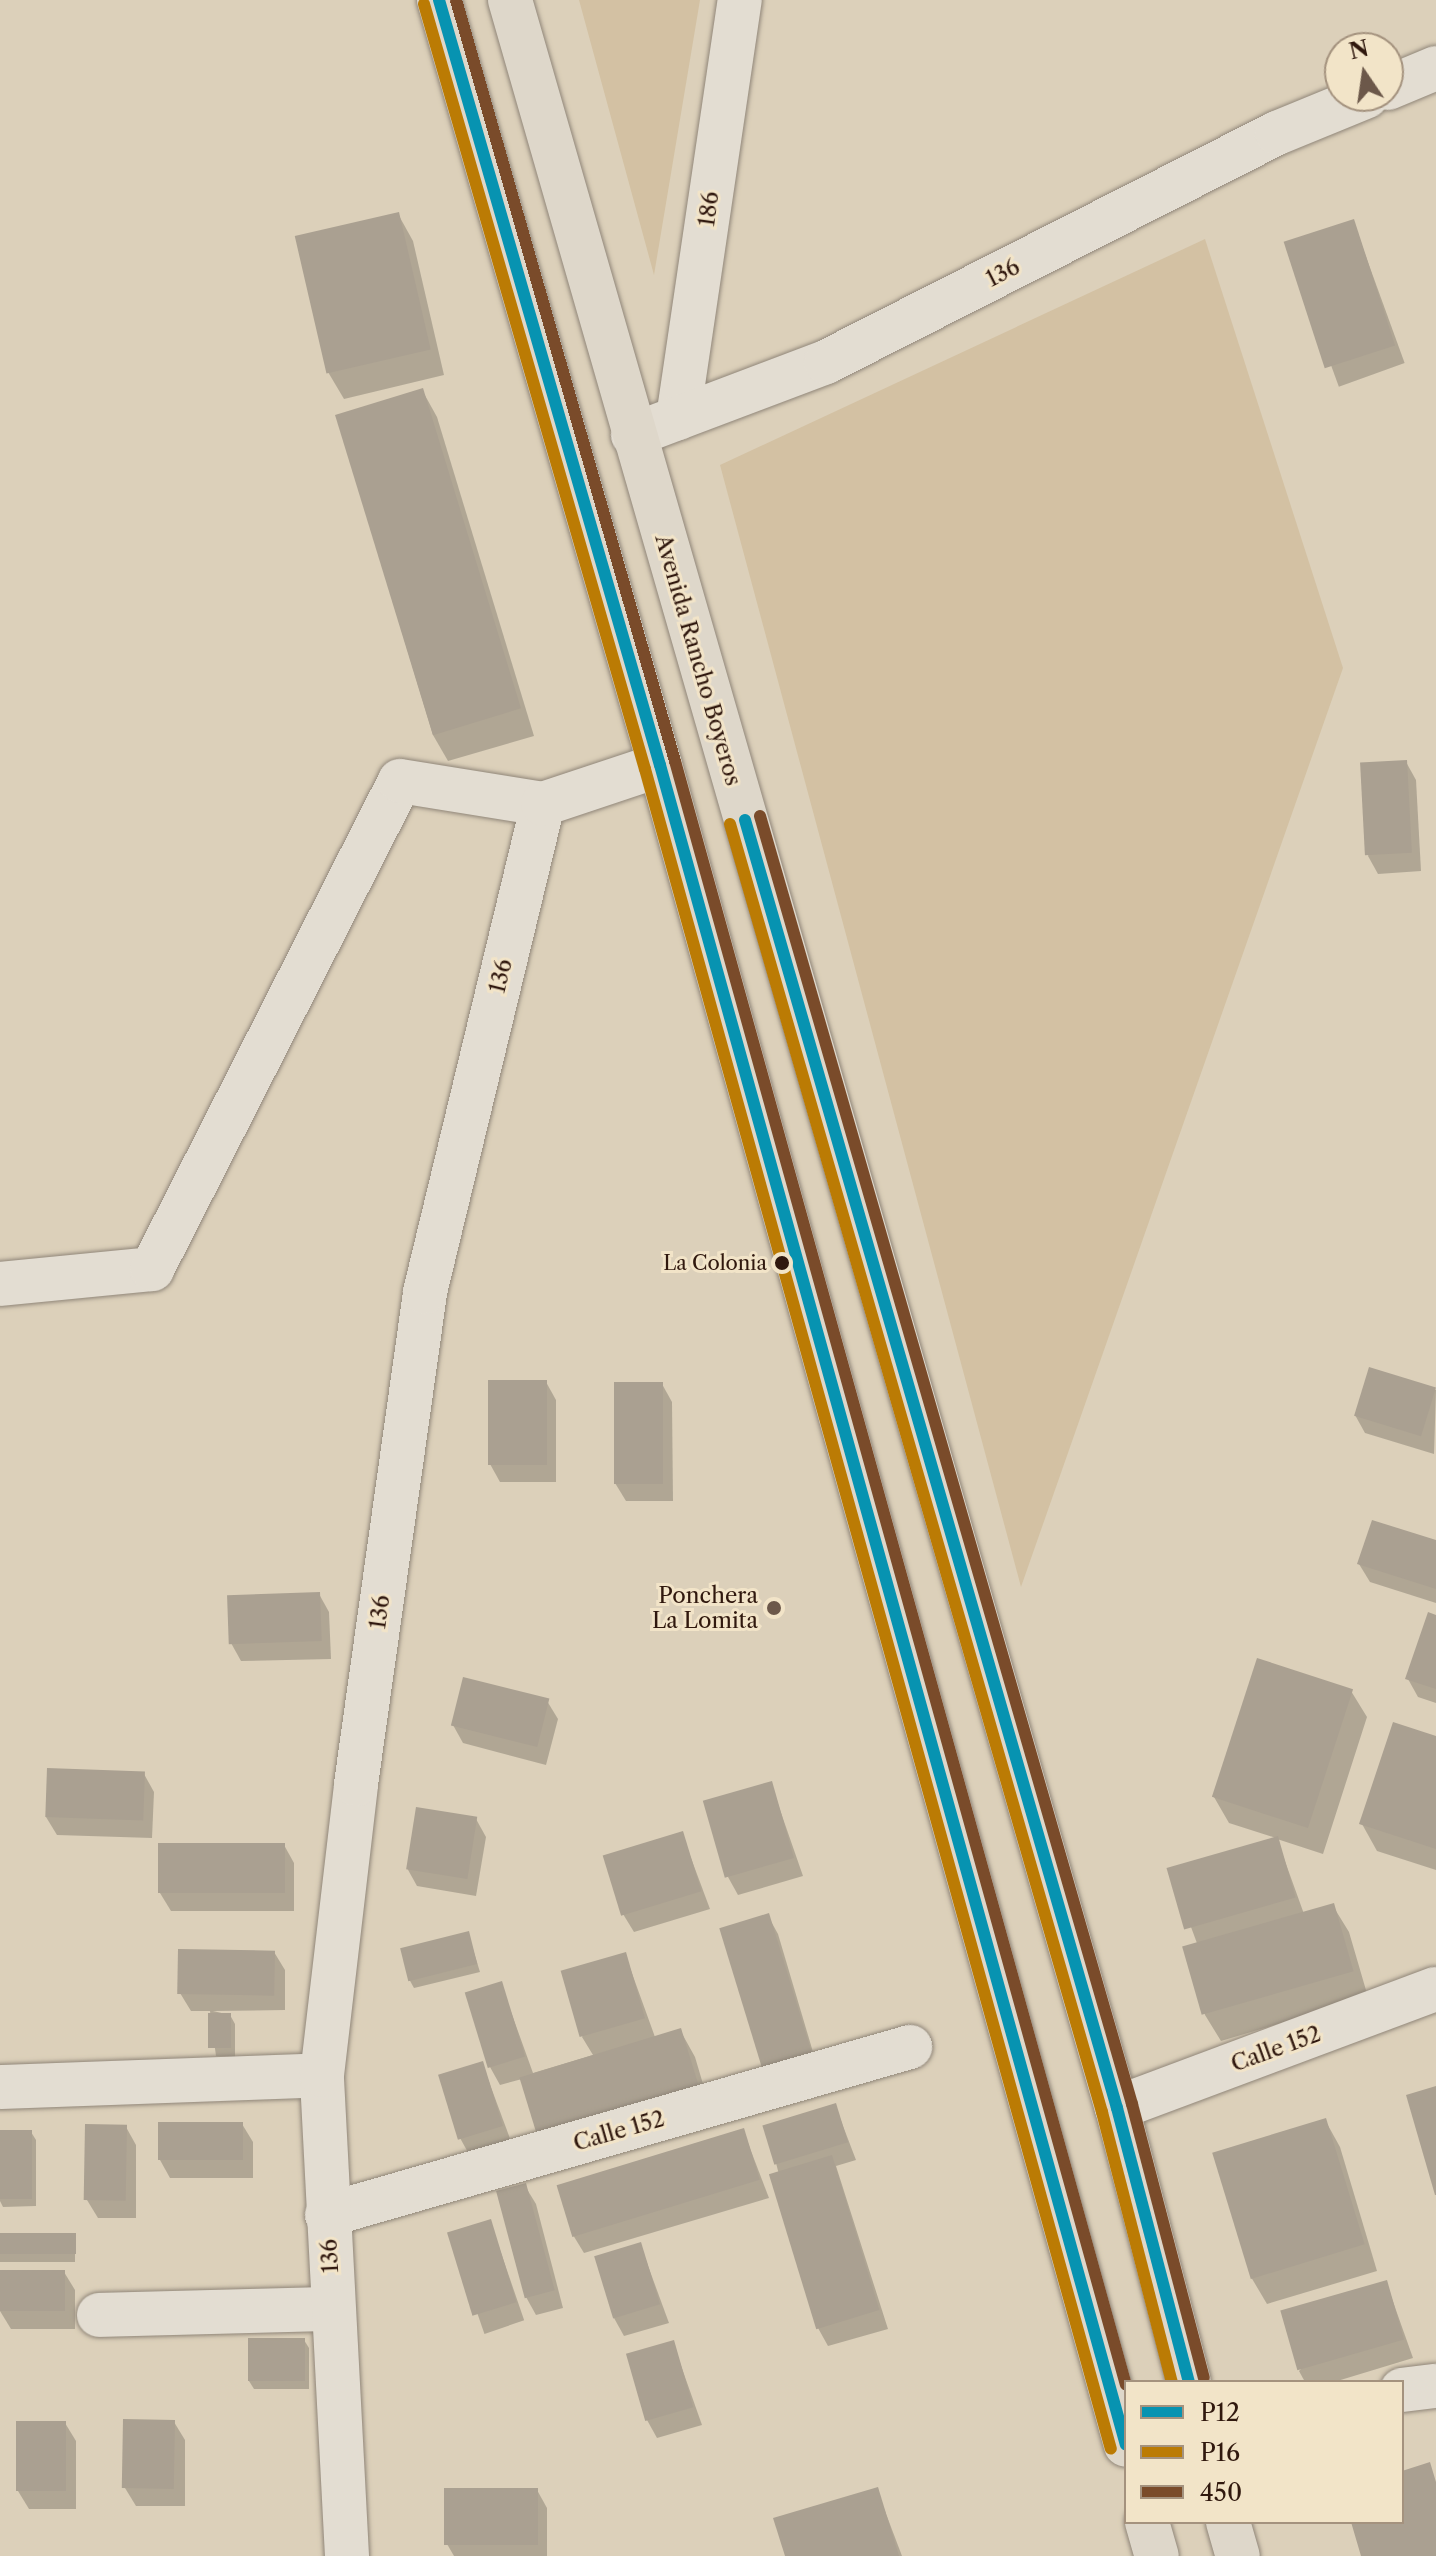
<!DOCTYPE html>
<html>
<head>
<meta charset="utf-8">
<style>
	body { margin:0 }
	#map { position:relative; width:1436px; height:2556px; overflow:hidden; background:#dcd0ba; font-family:"Libre Caslon Text",serif }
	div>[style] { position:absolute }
	.green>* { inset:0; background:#d3c1a3 }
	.shadow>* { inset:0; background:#0003; transform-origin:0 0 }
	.building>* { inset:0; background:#aaa091; transform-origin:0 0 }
	.roads { filter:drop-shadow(0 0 2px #908679) drop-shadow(0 0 2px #908679) }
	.minor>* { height:44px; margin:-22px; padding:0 22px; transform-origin:22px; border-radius:22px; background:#e3ddd2 }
	.highway>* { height:44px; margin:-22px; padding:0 22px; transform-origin:22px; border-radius:22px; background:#ded7ca }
	.bus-1>* { height:12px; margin:-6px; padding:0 6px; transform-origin:6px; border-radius:6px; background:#0793b1 }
	.bus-2>* { height:12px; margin:-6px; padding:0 6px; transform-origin:6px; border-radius:6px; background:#bb7b04 }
	.bus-3>* { height:12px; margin:-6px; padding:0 6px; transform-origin:6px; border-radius:6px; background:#7a4b2a }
	.dots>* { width:22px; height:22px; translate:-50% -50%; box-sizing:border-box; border:4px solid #f2e4c8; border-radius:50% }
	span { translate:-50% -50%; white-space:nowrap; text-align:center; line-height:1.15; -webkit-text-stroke:6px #f2e4c8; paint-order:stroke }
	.bus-label { font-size:20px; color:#30180e }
	.right { translate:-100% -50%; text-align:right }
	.street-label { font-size:22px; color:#30180e }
	.poi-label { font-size:22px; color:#30180e }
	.legend { position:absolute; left:1124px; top:2380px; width:280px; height:144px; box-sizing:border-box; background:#f2e4c8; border:2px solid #a4927e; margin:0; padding:10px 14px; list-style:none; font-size:24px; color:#30180e }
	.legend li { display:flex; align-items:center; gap:16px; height:40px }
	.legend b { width:40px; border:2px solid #a4927e }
	.north { position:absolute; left:1324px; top:32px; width:80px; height:80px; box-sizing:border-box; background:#f2e4c8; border:2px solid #a4927e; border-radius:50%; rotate:347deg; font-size:22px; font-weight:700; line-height:32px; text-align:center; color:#30180e }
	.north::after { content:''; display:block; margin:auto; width:28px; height:36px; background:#6c584a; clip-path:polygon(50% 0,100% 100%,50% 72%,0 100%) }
</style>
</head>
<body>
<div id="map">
	<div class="green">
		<i style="clip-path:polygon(579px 0,700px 0,654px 275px)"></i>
		<i style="clip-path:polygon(1205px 239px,1343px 668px,1021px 1587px,720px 465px)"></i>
	</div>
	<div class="shadow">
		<i style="clip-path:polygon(398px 214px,413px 241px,444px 375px,344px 399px,328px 372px)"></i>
		<i style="left:1353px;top:221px;width:151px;height:70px;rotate:70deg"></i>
		<i style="clip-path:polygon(422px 390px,437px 417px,534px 736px,448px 761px,433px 735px,337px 416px)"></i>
		<i style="clip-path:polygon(1406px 762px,1416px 780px,1421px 871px,1378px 874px,1368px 856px)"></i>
		<i style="clip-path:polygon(1370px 1369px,1436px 1390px,1434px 1454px,1365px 1433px,1355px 1415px)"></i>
		<i style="clip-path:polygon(546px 1382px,556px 1400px,556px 1482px,500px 1482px,490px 1464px)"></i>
		<i style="clip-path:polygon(662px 1384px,672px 1402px,673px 1501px,626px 1501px,615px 1483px)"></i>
		<i style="clip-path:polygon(1436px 1542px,1436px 1603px,1370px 1582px,1359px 1564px)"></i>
		<i style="clip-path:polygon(319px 1594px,329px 1612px,331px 1659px,241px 1661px,231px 1643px)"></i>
		<i style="clip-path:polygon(1436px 1617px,1436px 1703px,1418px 1697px,1408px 1679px)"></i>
		<i style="clip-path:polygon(1351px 1691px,1367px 1717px,1323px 1854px,1277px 1839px,1304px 1914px,1333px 1906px,1349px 1932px,1368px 1997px,1221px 2041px,1205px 2015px,1186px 1950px,1198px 1946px,1170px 1870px,1276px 1838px,1229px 1823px,1214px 1797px)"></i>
		<i style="clip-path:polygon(547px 1701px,558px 1719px,546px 1765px,463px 1743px,453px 1725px)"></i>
		<i style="clip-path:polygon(1436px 1738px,1436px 1870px,1377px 1851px,1362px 1824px)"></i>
		<i style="clip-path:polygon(144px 1774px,154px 1792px,152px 1838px,57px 1835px,46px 1817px)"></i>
		<i style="clip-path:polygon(771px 1784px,803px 1876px,738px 1895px,728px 1877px)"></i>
		<i style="clip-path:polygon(476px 1819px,486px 1837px,476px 1896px,417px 1886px,407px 1868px)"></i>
		<i style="clip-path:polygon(682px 1834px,710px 1909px,634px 1932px,623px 1914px)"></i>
		<i style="clip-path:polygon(284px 1845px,294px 1863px,294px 1911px,171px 1911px,160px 1893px)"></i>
		<i style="clip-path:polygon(768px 1916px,778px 1934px,821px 2079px,775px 2093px)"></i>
		<i style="clip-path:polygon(468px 1933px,480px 1972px,414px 1988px,409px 1979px)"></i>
		<i style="clip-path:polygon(274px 1952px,285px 1970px,285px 2010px,213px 2011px,230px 2015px,235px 2024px,235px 2057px,216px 2056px,210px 2011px,191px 2011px,180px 1993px)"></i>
		<i style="clip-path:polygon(625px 1954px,655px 2037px,680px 2030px,695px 2057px,714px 2121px,522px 2079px,500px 2085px,490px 2067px,501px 1984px,533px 2073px,593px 2055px,582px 2037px)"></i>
		<i style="clip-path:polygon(482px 2063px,512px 2144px,470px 2156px,460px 2138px)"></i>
		<i style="clip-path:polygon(835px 2105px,856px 2160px,836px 2166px,888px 2329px,828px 2346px,818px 2328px,776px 2163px)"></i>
		<i style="clip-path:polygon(1325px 2120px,1340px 2147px,1377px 2271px,1267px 2304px,1251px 2277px)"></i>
		<i style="clip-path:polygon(242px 2124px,253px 2142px,253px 2178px,170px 2178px,160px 2160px)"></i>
		<i style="clip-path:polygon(126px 2127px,136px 2145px,136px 2218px,98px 2218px,87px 2200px)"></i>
		<i style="clip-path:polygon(743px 2130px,769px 2198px,584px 2253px,573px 2235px)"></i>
		<i style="clip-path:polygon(0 2132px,31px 2132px,36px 2140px,36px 2206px,3px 2207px,0 2201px)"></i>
		<i style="clip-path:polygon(525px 2186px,536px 2204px,563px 2308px,536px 2315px,526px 2297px)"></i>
		<i style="left:490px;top:2221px;width:105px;height:42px;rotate:71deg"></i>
		<i style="left:0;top:2235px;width:75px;height:27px"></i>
		<i style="clip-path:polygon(640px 2244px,669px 2323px,624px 2336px,614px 2318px)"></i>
		<i style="clip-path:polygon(64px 2272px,75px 2290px,75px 2329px,11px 2329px,0 2311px)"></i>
		<i style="clip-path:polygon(1386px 2282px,1413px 2358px,1334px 2382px,1305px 2382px,1299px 2371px)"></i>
		<i style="clip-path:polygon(304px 2340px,309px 2348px,309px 2389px,254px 2389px,249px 2381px)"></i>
		<i style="clip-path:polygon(673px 2343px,702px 2425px,657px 2438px,647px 2420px)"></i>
		<i style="clip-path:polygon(174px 2422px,185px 2440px,185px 2506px,136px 2506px,125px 2488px)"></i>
		<i style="clip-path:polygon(65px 2423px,76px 2441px,76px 2509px,29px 2509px,18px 2491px)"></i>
		<i style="clip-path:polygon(537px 2490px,547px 2508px,547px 2556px,454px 2556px,447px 2544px)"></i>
		<i style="clip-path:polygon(877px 2490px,902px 2556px,787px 2556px)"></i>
	</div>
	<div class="building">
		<i style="left:399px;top:212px;width:141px;height:107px;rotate:77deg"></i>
		<i style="left:1354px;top:219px;width:133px;height:74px;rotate:72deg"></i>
		<i style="left:423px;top:388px;width:335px;height:92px;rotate:73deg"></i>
		<i style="left:1407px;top:760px;width:93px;height:47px;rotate:87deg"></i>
		<i style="left:1369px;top:1367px;width:70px;height:51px;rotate:17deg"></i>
		<i style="left:488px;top:1380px;width:59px;height:85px"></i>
		<i style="left:614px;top:1382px;width:49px;height:102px"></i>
		<i style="clip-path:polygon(1372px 1520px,1436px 1540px,1436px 1589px,1357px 1564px)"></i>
		<i style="left:320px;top:1592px;width:49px;height:93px;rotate:88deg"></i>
		<i style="clip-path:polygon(1428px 1612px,1436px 1615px,1436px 1689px,1405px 1679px)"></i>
		<i style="left:1257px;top:1658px;width:101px;height:146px;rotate:18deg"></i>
		<i style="left:463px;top:1677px;width:89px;height:50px;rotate:14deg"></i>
		<i style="clip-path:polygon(1393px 1722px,1436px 1736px,1436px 1849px,1359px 1824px)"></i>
		<i style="left:47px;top:1768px;width:98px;height:49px;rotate:2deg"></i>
		<i style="left:772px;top:1781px;width:80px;height:72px;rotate:74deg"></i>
		<i style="left:416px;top:1807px;width:62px;height:63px;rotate:9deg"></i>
		<i style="left:683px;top:1831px;width:63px;height:84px;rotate:73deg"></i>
		<i style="left:1278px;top:1836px;width:64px;height:116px;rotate:74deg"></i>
		<i style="left:158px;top:1843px;width:127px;height:50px"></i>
		<i style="left:1334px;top:1903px;width:71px;height:158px;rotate:74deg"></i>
		<i style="left:769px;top:1913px;width:154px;height:52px;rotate:73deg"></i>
		<i style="left:469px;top:1931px;width:34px;height:71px;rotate:76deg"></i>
		<i style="left:178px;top:1949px;width:97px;height:45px;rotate:1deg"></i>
		<i style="left:626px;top:1952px;width:69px;height:68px;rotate:74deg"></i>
		<i style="left:502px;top:1981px;width:79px;height:39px;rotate:73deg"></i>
		<i style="left:208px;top:2013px;width:23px;height:35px"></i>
		<i style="left:681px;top:2028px;width:69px;height:169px;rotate:73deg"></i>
		<i style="left:483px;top:2061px;width:68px;height:47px;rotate:73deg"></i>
		<i style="clip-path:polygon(1436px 2086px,1436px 2195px,1435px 2195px,1406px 2095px)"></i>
		<i style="left:836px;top:2103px;width:41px;height:77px;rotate:73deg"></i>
		<i style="left:1326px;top:2118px;width:132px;height:119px;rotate:73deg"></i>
		<i style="left:158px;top:2122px;width:85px;height:38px"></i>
		<i style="left:85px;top:2124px;width:42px;height:76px;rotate:1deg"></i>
		<i style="left:744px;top:2128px;width:54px;height:196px;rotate:73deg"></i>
		<i style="left:0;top:2130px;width:32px;height:69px"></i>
		<i style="left:832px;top:2155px;width:162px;height:66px;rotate:73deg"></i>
		<i style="left:526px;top:2183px;width:111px;height:31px;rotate:75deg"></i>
		<i style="left:491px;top:2219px;width:87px;height:46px;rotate:73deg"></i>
		<i style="left:0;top:2233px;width:76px;height:21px"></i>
		<i style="left:641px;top:2242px;width:65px;height:49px;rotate:73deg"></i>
		<i style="left:0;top:2270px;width:65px;height:41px"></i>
		<i style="left:1387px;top:2280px;width:62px;height:111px;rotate:74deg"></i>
		<i style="left:248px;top:2338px;width:57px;height:43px"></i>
		<i style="left:674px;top:2340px;width:70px;height:50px;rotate:74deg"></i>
		<i style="left:123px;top:2419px;width:52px;height:69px;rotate:1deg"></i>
		<i style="left:16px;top:2421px;width:50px;height:70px"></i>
		<i style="clip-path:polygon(1430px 2462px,1436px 2482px,1436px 2556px,1361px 2556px,1351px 2522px,1402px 2522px,1402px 2471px)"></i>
		<i style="clip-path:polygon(878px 2487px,899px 2556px,785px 2556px,773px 2518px)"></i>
		<i style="left:444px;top:2488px;width:94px;height:57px"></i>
	</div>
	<div class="roads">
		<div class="minor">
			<i style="left:1388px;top:88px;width:52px;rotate:-22.6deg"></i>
			<i style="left:678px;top:418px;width:423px;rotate:-81.6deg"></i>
			<i style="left:633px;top:435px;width:206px;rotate:-20.7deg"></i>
			<i style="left:826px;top:362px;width:506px;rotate:-26.92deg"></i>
			<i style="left:1277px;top:133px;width:97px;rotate:-22.3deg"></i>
			<i style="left:0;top:1284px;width:153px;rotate:-5.6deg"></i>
			<i style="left:152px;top:1269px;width:547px;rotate:-63.06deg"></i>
			<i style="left:400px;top:781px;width:145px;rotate:9.1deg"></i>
			<i style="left:0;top:2087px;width:322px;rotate:-2.1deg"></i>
			<i style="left:1117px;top:2108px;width:340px;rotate:-20.5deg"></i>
			<i style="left:327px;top:2215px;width:607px;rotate:-16.08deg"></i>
			<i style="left:99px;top:2315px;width:234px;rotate:-1.5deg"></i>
			<i style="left:1402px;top:2390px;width:34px;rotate:-7deg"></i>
			<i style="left:347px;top:2556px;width:482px;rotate:-93deg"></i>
			<i style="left:322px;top:2075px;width:293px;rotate:-83.3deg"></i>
			<i style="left:356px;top:1784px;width:497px;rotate:-82deg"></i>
			<i style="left:425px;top:1292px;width:502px;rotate:-76.41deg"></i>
			<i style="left:543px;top:804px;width:123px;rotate:-18.4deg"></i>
		</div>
		<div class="highway">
			<i style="left:439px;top:0;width:796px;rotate:73.89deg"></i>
			<i style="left:660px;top:765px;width:1743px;rotate:74.5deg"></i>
			<i style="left:510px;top:0;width:2194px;rotate:73.94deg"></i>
			<i style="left:1117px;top:2108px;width:283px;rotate:75.3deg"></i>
			<i style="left:1147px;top:2522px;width:35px;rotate:74deg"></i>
			<i style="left:1228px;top:2522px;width:35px;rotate:74deg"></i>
		</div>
	</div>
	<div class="bus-1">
		<i style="left:439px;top:0;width:796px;rotate:73.89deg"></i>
		<i style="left:660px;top:765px;width:1743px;rotate:74.5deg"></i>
		<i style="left:745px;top:820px;width:1341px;rotate:73.89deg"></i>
		<i style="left:1117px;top:2108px;width:283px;rotate:75.3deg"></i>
	</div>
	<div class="bus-2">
		<i style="left:424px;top:4px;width:796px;rotate:73.89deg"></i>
		<i style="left:645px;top:769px;width:1743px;rotate:74.5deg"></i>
		<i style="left:730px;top:824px;width:1341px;rotate:73.89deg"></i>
		<i style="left:1102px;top:2112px;width:279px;rotate:75.5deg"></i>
	</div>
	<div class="bus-3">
		<i style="left:456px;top:0;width:792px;rotate:73.95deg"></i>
		<i style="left:675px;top:761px;width:1685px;rotate:74.48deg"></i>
		<i style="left:760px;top:816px;width:1341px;rotate:73.89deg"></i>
		<i style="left:1132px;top:2104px;width:283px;rotate:75.3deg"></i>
	</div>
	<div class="dots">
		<i style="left:782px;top:1263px;background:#30180e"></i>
		<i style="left:774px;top:1608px;background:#6c584a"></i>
	</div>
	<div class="bus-label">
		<span class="right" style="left:767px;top:1263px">La Colonia</span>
	</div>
	<div class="street-label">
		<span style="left:709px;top:209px;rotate:-82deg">186</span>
		<span style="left:1003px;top:273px;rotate:-27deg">136</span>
		<span style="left:698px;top:660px;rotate:74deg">Avenida Rancho Boyeros</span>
		<span style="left:501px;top:976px;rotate:-76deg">136</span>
		<span style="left:380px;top:1612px;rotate:-82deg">136</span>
		<span style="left:1276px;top:2049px;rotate:-20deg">Calle 152</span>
		<span style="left:619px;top:2131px;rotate:-16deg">Calle 152</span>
		<span style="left:330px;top:2256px;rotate:-93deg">136</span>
	</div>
	<div class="poi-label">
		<span class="right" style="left:758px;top:1608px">Ponchera<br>La Lomita</span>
	</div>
	<ul class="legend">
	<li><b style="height:10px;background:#0793b1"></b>P12</li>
	<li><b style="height:10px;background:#bb7b04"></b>P16</li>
	<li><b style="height:10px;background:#7a4b2a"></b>450</li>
	</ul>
	<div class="north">N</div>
</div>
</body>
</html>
